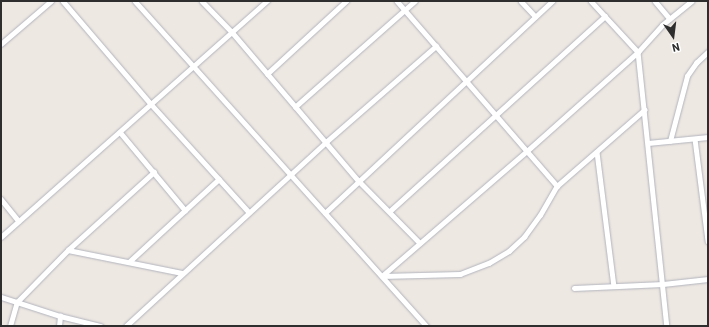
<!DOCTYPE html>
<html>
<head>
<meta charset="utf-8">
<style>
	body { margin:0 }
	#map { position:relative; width:709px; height:327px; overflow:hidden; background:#eee8e2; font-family:Barlow,sans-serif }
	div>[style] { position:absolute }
	.roads { filter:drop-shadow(0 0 1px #b2b4bd) drop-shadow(0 0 1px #b2b4bd) }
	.minor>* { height:4.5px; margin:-2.25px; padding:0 2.25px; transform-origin:2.25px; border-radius:2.25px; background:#fff }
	span { translate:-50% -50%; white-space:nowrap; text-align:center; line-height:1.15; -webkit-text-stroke:3px #fff; paint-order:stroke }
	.frame { position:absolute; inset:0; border:2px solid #2e2e2e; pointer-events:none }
	.north { position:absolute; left:653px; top:16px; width:40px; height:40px; -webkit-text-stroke:3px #fff; paint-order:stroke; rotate:166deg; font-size:11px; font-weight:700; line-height:16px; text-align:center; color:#2e2e2e }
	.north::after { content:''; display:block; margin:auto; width:14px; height:18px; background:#2e2e2e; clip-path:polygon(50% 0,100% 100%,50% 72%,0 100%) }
</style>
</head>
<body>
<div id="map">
	<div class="roads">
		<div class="minor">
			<i style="left:63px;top:1px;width:135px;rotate:49.5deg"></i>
			<i style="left:151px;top:104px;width:146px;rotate:47.8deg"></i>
			<i style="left:135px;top:1px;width:437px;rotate:48.1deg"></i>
			<i style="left:202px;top:1px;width:43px;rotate:45.9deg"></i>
			<i style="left:232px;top:32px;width:194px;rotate:49.6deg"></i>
			<i style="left:358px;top:180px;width:88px;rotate:45.5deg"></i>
			<i style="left:397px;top:1px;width:245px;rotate:49.1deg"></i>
			<i style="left:521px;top:1px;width:21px;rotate:47deg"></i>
			<i style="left:591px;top:1px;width:69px;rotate:47.3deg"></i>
			<i style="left:638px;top:52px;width:276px;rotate:84deg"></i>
			<i style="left:655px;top:1px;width:23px;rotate:50deg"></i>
			<i style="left:1px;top:44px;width:66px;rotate:-40.7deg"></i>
			<i style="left:267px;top:74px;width:108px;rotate:-42.7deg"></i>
			<i style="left:295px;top:107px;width:160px;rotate:-41.5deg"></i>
			<i style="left:120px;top:132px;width:102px;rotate:50.2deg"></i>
			<i style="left:695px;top:139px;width:103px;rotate:82.7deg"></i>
			<i style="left:670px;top:141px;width:67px;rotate:-75.3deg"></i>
			<i style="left:687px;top:76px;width:16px;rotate:-55deg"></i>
			<i style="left:696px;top:63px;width:16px;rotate:-43deg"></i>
			<i style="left:648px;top:143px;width:60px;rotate:-5.7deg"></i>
			<i style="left:597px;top:152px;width:135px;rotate:82.8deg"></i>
			<i style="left:1px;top:199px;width:28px;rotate:51deg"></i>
			<i style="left:390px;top:211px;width:290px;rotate:-42.2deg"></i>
			<i style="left:325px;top:213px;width:311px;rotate:-43deg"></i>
			<i style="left:1px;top:237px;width:356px;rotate:-41.6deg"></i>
			<i style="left:68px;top:250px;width:116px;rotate:11.4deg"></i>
			<i style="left:129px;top:262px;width:122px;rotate:-42.7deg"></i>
			<i style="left:382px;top:276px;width:191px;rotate:-40.8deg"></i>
			<i style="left:527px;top:151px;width:149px;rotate:-41.7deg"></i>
			<i style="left:638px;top:52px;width:36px;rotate:-48deg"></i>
			<i style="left:662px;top:25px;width:38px;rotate:-39deg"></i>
			<i style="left:382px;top:276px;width:78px;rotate:-1.5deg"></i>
			<i style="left:460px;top:274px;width:31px;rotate:-21deg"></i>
			<i style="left:489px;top:263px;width:23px;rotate:-31deg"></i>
			<i style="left:509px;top:251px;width:21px;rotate:-43deg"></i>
			<i style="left:524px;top:237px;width:27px;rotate:-54deg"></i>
			<i style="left:540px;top:215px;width:34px;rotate:-60deg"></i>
			<i style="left:557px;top:186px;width:116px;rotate:-41.1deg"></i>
			<i style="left:574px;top:288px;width:89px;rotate:-2.6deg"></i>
			<i style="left:663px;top:284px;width:45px;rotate:-6.3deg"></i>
			<i style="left:1px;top:297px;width:62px;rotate:17.9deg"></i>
			<i style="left:60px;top:316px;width:42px;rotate:13.7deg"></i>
			<i style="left:10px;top:326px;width:25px;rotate:-74deg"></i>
			<i style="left:17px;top:302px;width:73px;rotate:-45.6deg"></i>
			<i style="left:68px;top:250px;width:116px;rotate:-42.2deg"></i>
			<i style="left:59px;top:326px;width:10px;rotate:-84deg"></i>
			<i style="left:126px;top:326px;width:272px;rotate:-42.6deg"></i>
			<i style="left:326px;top:142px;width:146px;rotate:-41.1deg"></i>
		</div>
	</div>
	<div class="frame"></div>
	<div class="north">N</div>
</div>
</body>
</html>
